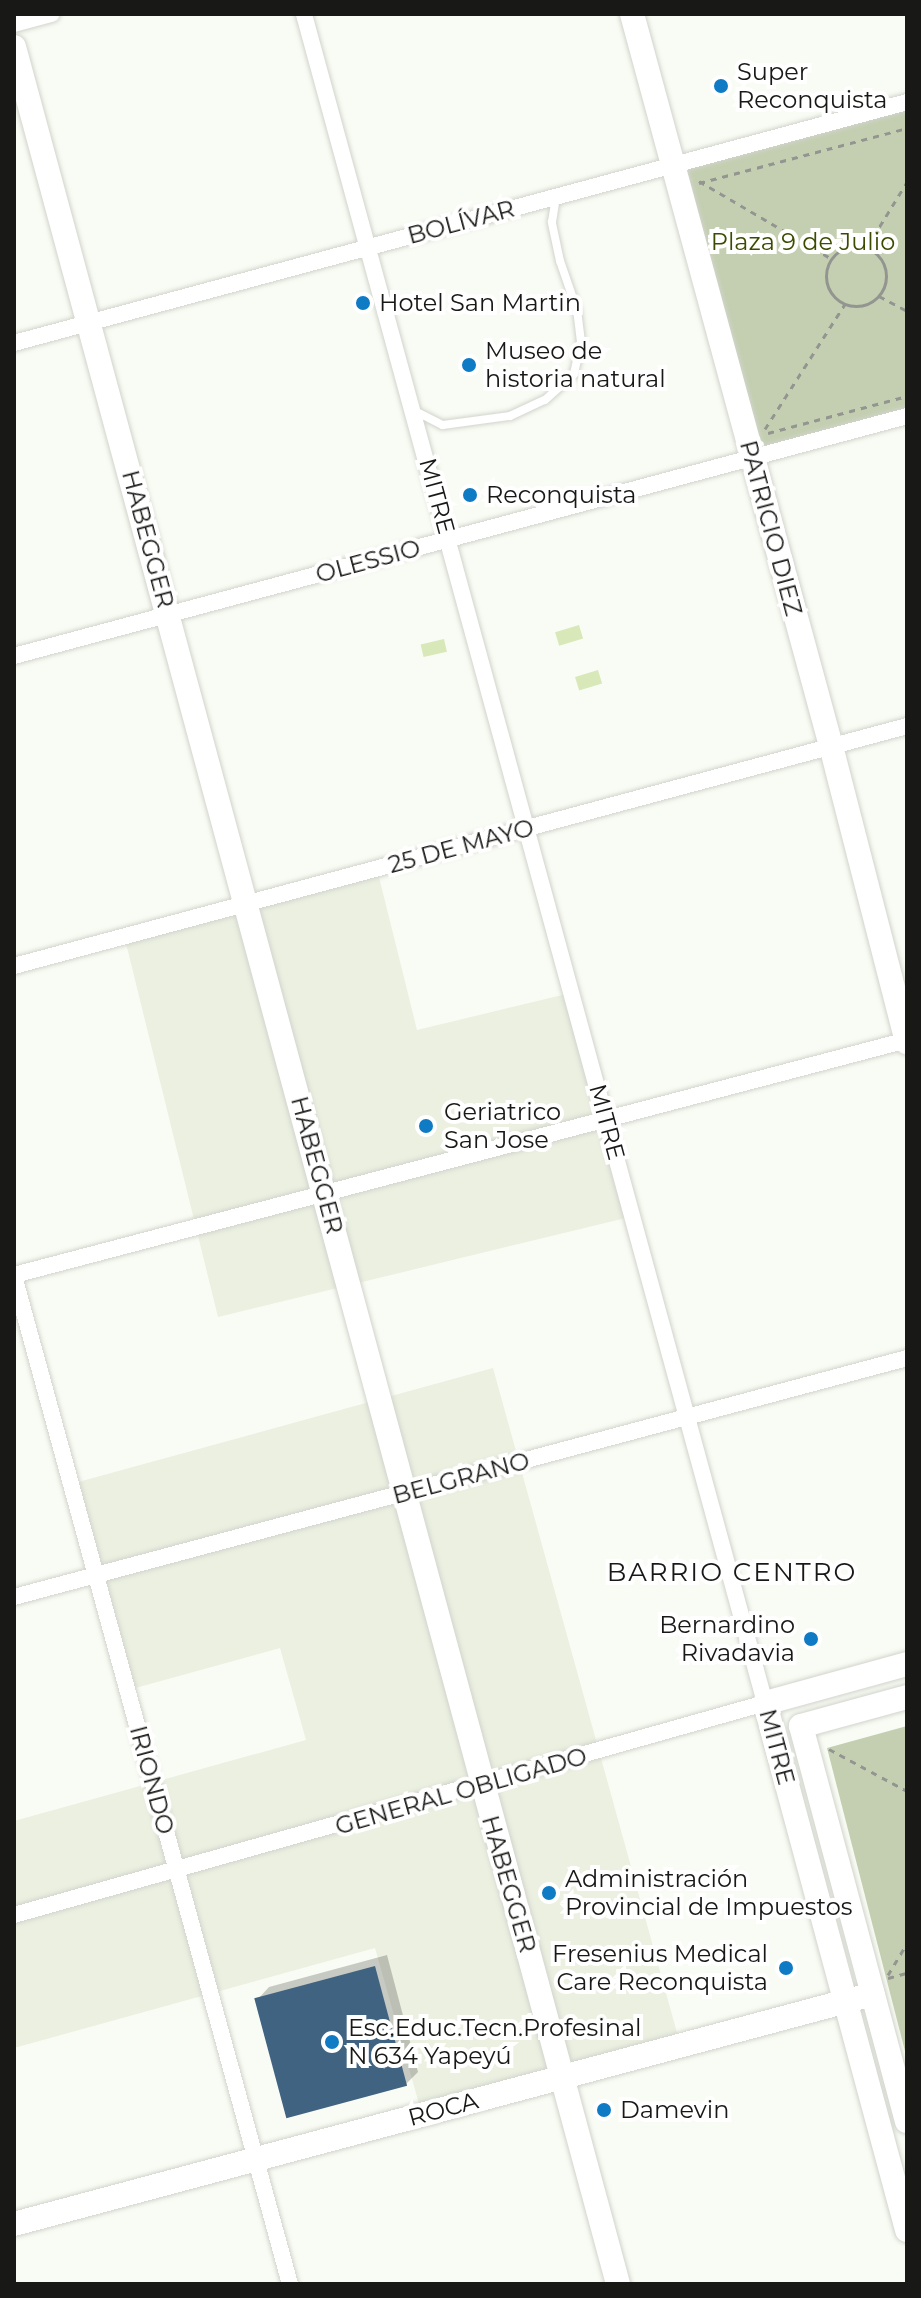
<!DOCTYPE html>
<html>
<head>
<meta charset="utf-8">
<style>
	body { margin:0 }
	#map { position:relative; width:921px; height:2298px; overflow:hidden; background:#f9fcf4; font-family:Montserrat,sans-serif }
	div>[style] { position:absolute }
	.built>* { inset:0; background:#ebf0e1 }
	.green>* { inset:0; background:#c4cfb1 }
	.water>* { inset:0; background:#d8e8b9; transform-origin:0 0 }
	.shadow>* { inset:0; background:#0003 }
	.building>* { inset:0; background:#406382; transform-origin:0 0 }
	.path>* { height:3px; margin-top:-1.5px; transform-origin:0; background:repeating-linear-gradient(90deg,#939590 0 6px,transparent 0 12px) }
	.path>.ring { margin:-1.5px; padding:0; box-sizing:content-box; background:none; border:3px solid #939590; border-radius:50% }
	.roads { filter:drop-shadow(0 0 2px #d1d4cc) drop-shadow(0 0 2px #d1d4cc) }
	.lane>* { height:8px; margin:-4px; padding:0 4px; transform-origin:4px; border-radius:4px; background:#fff }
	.street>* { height:16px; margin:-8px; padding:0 8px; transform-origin:8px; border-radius:8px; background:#fff }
	.secondary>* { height:24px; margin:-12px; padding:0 12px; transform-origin:12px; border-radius:12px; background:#fff }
	.dots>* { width:22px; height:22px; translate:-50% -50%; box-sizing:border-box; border:4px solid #fff; border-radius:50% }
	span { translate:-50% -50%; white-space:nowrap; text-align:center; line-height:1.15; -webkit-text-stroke:8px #fff; paint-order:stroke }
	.poi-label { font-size:24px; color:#181916 }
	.left { translate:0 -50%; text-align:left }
	.right { translate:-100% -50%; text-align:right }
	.street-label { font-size:24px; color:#181916 }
	.park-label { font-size:24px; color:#3b4c01 }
	.neighbourhood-label { font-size:26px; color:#181916; letter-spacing:2px }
	.frame { position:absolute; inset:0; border:16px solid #181916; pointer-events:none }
</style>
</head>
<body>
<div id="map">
	<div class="built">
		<i style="clip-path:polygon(377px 869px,417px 1030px,579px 991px,634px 1216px,218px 1317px,123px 931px)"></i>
		<i style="clip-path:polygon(493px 1368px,679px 2040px,421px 2111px,375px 1948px,14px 2048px,14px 1821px,306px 1740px,280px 1648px,128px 1690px,71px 1484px)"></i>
	</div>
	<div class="green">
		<i style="clip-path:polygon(907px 102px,907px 416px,752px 458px,673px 165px)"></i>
		<i style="clip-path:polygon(907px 1726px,907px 2059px,827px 1748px)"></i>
	</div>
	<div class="water">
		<i style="left:579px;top:625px;width:14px;height:25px;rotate:73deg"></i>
		<i style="left:444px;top:639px;width:13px;height:24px;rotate:77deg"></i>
		<i style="left:598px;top:670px;width:14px;height:24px;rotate:73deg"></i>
	</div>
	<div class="shadow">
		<i style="clip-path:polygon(387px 1955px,418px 2072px,406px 2084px,257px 2000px,269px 1987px)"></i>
	</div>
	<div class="building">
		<i style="left:375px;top:1966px;width:124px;height:125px;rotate:75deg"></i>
	</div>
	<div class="path">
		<i style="left:699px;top:181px;width:152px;rotate:30.4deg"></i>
		<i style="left:699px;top:183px;width:215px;rotate:-14.8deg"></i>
		<i class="ring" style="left:826px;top:246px;width:57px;height:57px"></i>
		<i style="left:867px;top:247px;width:76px;rotate:-58.4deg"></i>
		<i style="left:879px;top:296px;width:32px;rotate:28deg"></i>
		<i style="left:765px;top:429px;width:148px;rotate:-57.4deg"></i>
		<i style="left:768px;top:433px;width:144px;rotate:-14.9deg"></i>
		<i style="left:829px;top:1749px;width:89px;rotate:28.3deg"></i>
		<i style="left:888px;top:1975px;width:37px;rotate:-59deg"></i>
		<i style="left:888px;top:1978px;width:20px;rotate:-15deg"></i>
	</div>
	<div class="roads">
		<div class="lane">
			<i style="left:415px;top:411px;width:31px;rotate:27deg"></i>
			<i style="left:443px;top:425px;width:68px;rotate:-7.7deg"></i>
			<i style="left:510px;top:416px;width:38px;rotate:-25deg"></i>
			<i style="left:545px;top:400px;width:39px;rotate:-42deg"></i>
			<i style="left:574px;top:374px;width:33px;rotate:-78deg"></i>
			<i style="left:581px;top:342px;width:32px;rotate:-97deg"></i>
			<i style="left:577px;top:310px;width:52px;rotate:-109.1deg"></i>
			<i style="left:560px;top:261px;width:40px;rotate:-102deg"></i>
			<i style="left:552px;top:222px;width:25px;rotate:-81deg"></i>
		</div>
		<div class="street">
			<i style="left:14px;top:24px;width:39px;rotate:-15deg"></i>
			<i style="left:14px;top:343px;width:925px;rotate:-15.1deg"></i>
			<i style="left:14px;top:656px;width:925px;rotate:-15.04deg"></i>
			<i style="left:14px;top:966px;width:925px;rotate:-15.04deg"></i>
			<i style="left:14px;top:1275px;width:923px;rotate:-14.74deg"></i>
			<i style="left:14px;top:1276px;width:1045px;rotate:74.69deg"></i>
			<i style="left:14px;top:1597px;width:924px;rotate:-14.98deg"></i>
			<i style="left:14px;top:1915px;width:780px;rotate:-15.76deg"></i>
			<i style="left:765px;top:1703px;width:1751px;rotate:-105.27deg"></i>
		</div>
		<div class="secondary">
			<i style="left:632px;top:14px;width:759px;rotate:74.79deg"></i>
			<i style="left:831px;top:746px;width:306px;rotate:75.6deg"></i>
			<i style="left:14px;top:47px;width:2317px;rotate:74.89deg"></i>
			<i style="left:907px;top:1664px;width:147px;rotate:164.6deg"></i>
			<i style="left:765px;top:1703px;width:546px;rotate:74.92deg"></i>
			<i style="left:907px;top:1697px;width:110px;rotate:164.7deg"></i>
			<i style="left:801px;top:1726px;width:409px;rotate:75deg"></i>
			<i style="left:14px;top:2224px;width:889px;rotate:-14.99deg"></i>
		</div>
	</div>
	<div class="dots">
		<i style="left:721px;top:86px;background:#0f7bc5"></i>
		<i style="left:363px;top:303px;background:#0f7bc5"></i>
		<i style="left:469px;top:365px;background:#0f7bc5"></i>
		<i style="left:470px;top:495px;background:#0f7bc5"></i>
		<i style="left:426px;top:1126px;background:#0f7bc5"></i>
		<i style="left:811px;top:1639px;background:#0f7bc5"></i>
		<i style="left:549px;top:1893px;background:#0f7bc5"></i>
		<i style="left:786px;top:1968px;background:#0f7bc5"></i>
		<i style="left:332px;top:2042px;background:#0f7bc5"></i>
		<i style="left:604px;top:2110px;background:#0f7bc5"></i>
	</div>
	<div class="poi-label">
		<span class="left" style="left:737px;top:86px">Super<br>Reconquista</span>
		<span class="left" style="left:379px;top:303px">Hotel San Martin</span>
		<span class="left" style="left:485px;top:365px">Museo de<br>historia natural</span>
		<span class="left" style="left:486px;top:495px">Reconquista</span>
		<span class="left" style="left:444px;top:1126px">Geriatrico<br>San Jose</span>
		<span class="right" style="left:795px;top:1639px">Bernardino<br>Rivadavia</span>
		<span class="left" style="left:565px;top:1893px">Administración<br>Provincial de Impuestos</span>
		<span class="right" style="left:768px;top:1968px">Fresenius Medical<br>Care Reconquista</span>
		<span class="left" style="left:348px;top:2042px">Esc.Educ.Tecn.Profesinal<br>N 634 Yapeyú</span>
		<span class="left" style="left:620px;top:2110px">Damevin</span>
	</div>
	<div class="street-label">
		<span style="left:461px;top:222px;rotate:-15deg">BOLÍVAR</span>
		<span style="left:437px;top:496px;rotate:75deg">MITRE</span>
		<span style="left:771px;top:528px;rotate:75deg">PATRICIO DIEZ</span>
		<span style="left:148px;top:539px;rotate:75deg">HABEGGER</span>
		<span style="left:368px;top:561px;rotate:-15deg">OLESSIO</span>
		<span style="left:461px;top:846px;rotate:-15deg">25 DE MAYO</span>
		<span style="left:607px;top:1122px;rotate:75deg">MITRE</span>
		<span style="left:317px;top:1165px;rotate:75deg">HABEGGER</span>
		<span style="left:461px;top:1478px;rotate:-15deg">BELGRANO</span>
		<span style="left:777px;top:1747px;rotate:75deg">MITRE</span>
		<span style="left:152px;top:1780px;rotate:75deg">IRIONDO</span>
		<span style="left:461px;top:1791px;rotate:-16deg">GENERAL OBLIGADO</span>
		<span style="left:509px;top:1884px;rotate:74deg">HABEGGER</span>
		<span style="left:443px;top:2109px;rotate:-15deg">ROCA</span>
	</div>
	<div class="park-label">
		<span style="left:803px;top:242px">Plaza 9 de Julio</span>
	</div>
	<div class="neighbourhood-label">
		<span style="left:732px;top:1573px">BARRIO CENTRO</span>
	</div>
	<div class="frame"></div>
</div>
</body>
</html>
